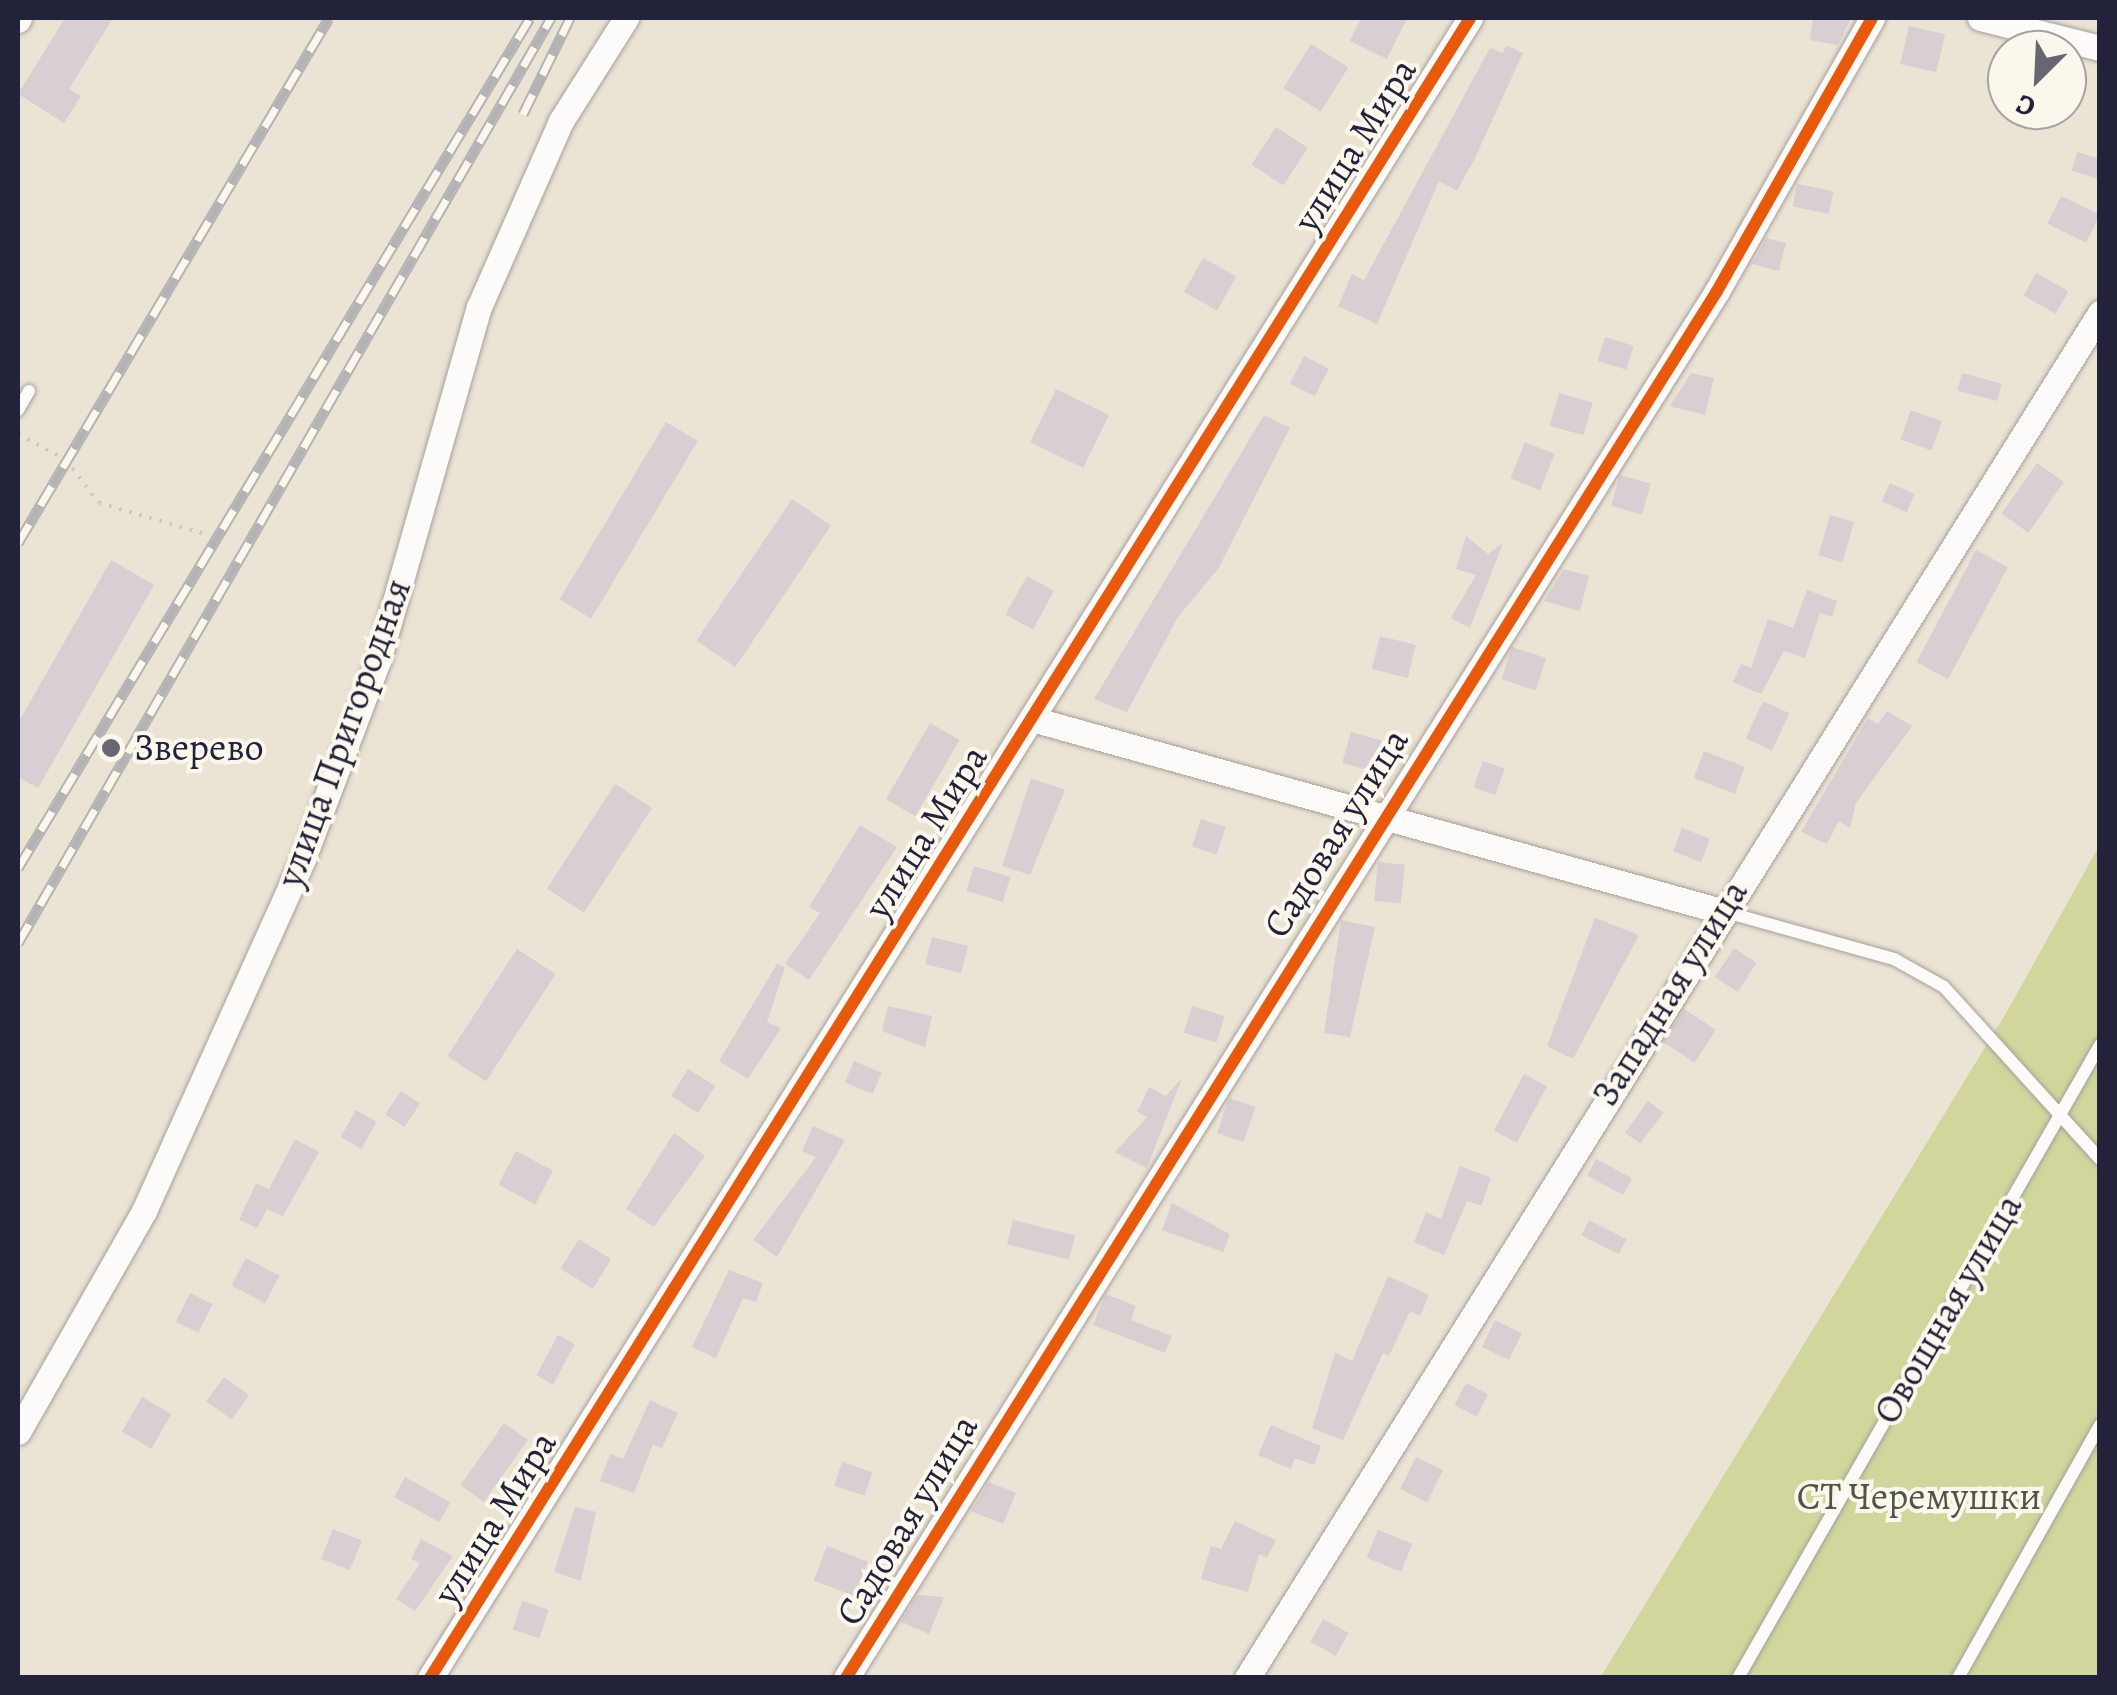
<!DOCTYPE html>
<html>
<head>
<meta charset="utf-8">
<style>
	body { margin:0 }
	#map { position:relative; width:2117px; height:1695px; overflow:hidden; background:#ebe4d5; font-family:Alegreya,serif }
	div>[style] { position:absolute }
	.green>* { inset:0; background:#d1d69c }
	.building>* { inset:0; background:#d9ced2; transform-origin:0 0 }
	.path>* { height:4px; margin-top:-2px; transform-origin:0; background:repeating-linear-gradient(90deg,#cac8c7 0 2.5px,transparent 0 10.5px) }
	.roads { filter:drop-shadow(0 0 2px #a5a09b) drop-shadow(0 0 2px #a5a09b) }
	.lane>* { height:12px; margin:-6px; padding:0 6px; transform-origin:6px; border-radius:6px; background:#fcfbf9 }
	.street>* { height:25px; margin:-12.5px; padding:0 12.5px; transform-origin:12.5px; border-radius:12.5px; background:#fcfbf9 }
	.rail>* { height:11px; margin-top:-5.5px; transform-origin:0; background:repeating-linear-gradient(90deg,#fbf7ec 0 22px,#b4b3b4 0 44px); box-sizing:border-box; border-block:2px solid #b4b3b4 }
	.cycleway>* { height:12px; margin:-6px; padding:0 6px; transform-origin:6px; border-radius:6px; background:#e8590c }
	.dots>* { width:28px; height:28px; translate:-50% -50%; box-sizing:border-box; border:5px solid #fbf7ec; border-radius:50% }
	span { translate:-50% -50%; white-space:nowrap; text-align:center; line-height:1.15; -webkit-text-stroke:8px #fbf7ec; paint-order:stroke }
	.street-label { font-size:38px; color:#22223b }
	.poi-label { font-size:38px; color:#22223b }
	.left { translate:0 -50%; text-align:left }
	.park-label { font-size:38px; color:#50554a }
	.frame { position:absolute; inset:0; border:20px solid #22223b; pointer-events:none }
	.north { position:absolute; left:1987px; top:30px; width:100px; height:100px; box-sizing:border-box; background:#fbf7ec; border:2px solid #a4a2a5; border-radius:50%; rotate:204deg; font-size:28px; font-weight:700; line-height:40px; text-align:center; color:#22223b }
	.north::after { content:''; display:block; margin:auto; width:35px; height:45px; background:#686671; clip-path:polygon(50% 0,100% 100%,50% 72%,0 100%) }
</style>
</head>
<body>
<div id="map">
	<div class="green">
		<i style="clip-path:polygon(2099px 846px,2099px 1677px,1600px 1678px,2009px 1008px)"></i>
	</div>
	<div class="building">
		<i style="clip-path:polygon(65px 18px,113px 18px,69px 89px,81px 96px,64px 123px,18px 94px)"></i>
		<i style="clip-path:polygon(1361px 18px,1407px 18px,1387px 59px,1350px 41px)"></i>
		<i style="clip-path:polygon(1813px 18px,1851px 18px,1838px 45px,1810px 40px)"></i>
		<i style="left:1909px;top:26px;width:37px;height:39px;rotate:13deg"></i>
		<i style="left:1311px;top:44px;width:44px;height:52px;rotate:32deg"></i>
		<i style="clip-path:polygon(1506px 45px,1523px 53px,1474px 160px,1457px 191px,1439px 181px,1377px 324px,1338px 306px,1352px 274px,1364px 280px,1490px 48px,1503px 53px)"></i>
		<i style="left:1276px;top:127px;width:38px;height:45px;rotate:33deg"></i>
		<i style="clip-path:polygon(2077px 152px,2100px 159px,2100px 179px,2072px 171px)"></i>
		<i style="left:1797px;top:184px;width:37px;height:23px;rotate:11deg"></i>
		<i style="left:2061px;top:196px;width:43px;height:31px;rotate:26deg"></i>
		<i style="clip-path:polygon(1766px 238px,1786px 243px,1779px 271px,1752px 264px)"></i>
		<i style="left:1203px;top:258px;width:38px;height:39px;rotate:29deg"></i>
		<i style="left:2036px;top:273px;width:37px;height:26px;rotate:29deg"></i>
		<i style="left:1605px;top:337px;width:30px;height:25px;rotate:17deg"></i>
		<i style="left:1304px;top:356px;width:28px;height:31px;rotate:27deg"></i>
		<i style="clip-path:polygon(1691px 373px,1714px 378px,1705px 415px,1670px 406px)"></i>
		<i style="left:1962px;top:373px;width:41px;height:18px;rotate:15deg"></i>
		<i style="left:1056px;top:389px;width:59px;height:59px;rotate:26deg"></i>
		<i style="left:1559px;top:393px;width:35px;height:34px;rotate:16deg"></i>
		<i style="left:1911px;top:410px;width:33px;height:31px;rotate:20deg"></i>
		<i style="clip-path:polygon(1264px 415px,1290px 428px,1218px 569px,1178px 617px,1127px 712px,1094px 699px)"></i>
		<i style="left:666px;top:422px;width:37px;height:207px;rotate:31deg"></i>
		<i style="left:1525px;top:442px;width:32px;height:39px;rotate:22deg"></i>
		<i style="left:2037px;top:463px;width:33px;height:62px;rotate:35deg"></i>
		<i style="left:1620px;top:475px;width:32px;height:32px;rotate:16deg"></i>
		<i style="left:1890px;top:483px;width:27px;height:20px;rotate:24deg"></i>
		<i style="left:792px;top:499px;width:47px;height:171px;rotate:34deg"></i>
		<i style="left:1830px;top:515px;width:25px;height:42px;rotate:16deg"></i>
		<i style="clip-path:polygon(1466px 536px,1488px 554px,1503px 543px,1470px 628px,1451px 618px,1476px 575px,1456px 569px)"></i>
		<i style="left:1976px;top:550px;width:36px;height:127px;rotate:28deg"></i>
		<i style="clip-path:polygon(111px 560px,154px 585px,38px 788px,18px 777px,18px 723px)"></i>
		<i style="clip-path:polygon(1564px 569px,1589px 576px,1580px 611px,1544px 601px)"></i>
		<i style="left:1027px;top:576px;width:31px;height:44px;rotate:29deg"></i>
		<i style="clip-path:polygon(1807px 590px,1837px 601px,1832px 617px,1820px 613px,1805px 658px,1784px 651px,1761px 694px,1733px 682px,1741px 664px,1751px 668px,1768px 619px,1793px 628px)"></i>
		<i style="left:1380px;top:636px;width:37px;height:34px;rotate:14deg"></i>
		<i style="left:1512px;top:647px;width:36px;height:34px;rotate:18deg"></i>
		<i style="left:1763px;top:701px;width:29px;height:41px;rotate:25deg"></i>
		<i style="clip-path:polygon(1887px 711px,1912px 726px,1856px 803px,1850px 828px,1839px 821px,1827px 844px,1801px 832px,1868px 718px,1878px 724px)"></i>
		<i style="left:930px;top:723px;width:34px;height:88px;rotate:30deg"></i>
		<i style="left:1351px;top:732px;width:33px;height:32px;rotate:16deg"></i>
		<i style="left:1704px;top:751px;width:44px;height:29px;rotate:21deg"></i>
		<i style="left:1483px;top:761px;width:23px;height:28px;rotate:20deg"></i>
		<i style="clip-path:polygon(1031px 778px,1065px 790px,1030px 875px,1002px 866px)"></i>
		<i style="left:615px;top:784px;width:44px;height:125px;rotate:33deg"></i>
		<i style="left:1201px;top:819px;width:26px;height:29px;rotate:18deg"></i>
		<i style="clip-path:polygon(860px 825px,897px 847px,809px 980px,785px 964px,820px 913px,809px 907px)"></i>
		<i style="left:1682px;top:828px;width:30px;height:25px;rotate:21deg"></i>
		<i style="left:1378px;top:862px;width:27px;height:39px;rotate:6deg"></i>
		<i style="left:974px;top:866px;width:38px;height:26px;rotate:17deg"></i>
		<i style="clip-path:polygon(1595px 918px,1639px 935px,1573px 1059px,1547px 1046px)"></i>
		<i style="clip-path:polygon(1341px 920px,1375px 927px,1350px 1037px,1324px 1033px)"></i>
		<i style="left:932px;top:937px;width:37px;height:28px;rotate:14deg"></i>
		<i style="left:1734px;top:948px;width:27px;height:35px;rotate:33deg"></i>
		<i style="left:517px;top:949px;width:46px;height:128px;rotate:33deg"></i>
		<i style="clip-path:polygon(777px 964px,785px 967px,767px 1022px,781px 1028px,748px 1079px,719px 1061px)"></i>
		<i style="clip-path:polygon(888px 1006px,932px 1016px,925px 1047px,882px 1031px)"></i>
		<i style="left:1192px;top:1006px;width:34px;height:28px;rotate:17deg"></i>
		<i style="left:1684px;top:1009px;width:38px;height:39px;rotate:33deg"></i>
		<i style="left:854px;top:1061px;width:30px;height:23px;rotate:23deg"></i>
		<i style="left:688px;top:1069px;width:32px;height:32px;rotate:32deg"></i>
		<i style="left:1524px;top:1074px;width:26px;height:64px;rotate:28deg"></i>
		<i style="clip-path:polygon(1182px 1078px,1147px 1168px,1115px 1152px,1147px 1117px,1137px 1112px,1149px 1087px,1166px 1096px)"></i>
		<i style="left:401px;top:1091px;width:23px;height:28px;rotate:34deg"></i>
		<i style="left:1229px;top:1098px;width:28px;height:37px;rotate:19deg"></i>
		<i style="left:1648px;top:1101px;width:19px;height:39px;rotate:36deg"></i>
		<i style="left:356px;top:1110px;width:24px;height:31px;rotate:30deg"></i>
		<i style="clip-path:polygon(813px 1126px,845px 1140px,777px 1257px,753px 1240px,816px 1157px,802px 1151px)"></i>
		<i style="clip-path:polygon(674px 1133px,705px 1156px,654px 1227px,626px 1209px)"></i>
		<i style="clip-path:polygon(295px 1139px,319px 1152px,283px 1216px,267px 1209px,257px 1228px,239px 1220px,256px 1183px,269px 1189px)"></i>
		<i style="left:516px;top:1151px;width:42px;height:38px;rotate:28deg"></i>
		<i style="left:1596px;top:1159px;width:41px;height:19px;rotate:28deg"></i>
		<i style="clip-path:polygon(1460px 1166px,1491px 1178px,1481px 1206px,1467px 1201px,1444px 1255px,1414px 1242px,1426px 1212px,1441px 1219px)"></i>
		<i style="clip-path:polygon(1172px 1203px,1230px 1234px,1223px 1252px,1162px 1230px)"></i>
		<i style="left:1013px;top:1220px;width:64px;height:25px;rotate:14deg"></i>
		<i style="left:1589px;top:1220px;width:42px;height:17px;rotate:27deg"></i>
		<i style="left:579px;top:1239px;width:38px;height:35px;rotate:32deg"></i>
		<i style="left:246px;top:1258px;width:38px;height:31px;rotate:28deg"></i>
		<i style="clip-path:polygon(729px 1270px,763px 1283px,756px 1302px,743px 1298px,716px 1358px,692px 1347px)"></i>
		<i style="clip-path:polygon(1388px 1276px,1429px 1295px,1420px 1316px,1410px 1311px,1389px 1356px,1383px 1353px,1343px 1440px,1312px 1428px,1335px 1353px,1352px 1361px)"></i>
		<i style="left:190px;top:1293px;width:25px;height:32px;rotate:26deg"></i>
		<i style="clip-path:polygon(1106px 1294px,1136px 1306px,1131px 1320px,1172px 1336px,1165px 1353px,1093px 1325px)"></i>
		<i style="left:1495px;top:1320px;width:30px;height:30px;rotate:26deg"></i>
		<i style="left:558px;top:1335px;width:19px;height:46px;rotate:28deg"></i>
		<i style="left:224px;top:1377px;width:31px;height:30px;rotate:36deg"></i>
		<i style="left:1466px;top:1383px;width:25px;height:25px;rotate:27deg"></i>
		<i style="left:142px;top:1397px;width:34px;height:40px;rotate:30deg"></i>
		<i style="clip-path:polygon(650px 1400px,678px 1413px,662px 1448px,653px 1444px,634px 1493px,600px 1481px,610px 1454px,623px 1459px)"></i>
		<i style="left:504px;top:1423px;width:29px;height:76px;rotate:35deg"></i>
		<i style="clip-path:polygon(1271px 1425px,1321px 1446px,1314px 1465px,1295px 1458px,1291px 1469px,1258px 1455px)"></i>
		<i style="left:1416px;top:1457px;width:30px;height:36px;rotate:26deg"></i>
		<i style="left:842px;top:1462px;width:32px;height:25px;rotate:18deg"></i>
		<i style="left:405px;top:1477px;width:52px;height:23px;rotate:29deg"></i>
		<i style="clip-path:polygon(989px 1482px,1016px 1493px,1003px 1524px,971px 1511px)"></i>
		<i style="clip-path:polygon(575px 1507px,596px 1512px,581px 1581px,554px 1572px)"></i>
		<i style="clip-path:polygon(1235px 1521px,1276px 1540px,1267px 1558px,1259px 1554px,1248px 1592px,1201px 1579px,1211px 1546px,1221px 1549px)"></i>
		<i style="left:333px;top:1529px;width:31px;height:32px;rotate:22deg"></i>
		<i style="left:1378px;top:1530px;width:37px;height:30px;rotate:22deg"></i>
		<i style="clip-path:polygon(421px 1539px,453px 1556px,415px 1611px,396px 1599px,420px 1563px,411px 1559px)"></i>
		<i style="left:827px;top:1546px;width:44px;height:37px;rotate:21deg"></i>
		<i style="clip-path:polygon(917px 1595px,944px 1597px,929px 1634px,901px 1622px)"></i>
		<i style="left:522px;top:1601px;width:28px;height:30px;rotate:18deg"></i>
		<i style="left:1323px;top:1619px;width:29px;height:26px;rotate:29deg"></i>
	</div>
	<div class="path">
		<i style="left:18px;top:434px;width:55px;rotate:28.4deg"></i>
		<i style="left:66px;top:460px;width:54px;rotate:52.5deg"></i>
		<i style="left:99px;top:503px;width:111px;rotate:16.2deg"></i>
	</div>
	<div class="roads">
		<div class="lane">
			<i style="left:18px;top:410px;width:22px;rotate:-60deg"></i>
			<i style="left:1722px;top:911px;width:179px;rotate:15.6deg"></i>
			<i style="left:1894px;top:959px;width:57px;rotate:29.2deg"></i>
			<i style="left:1944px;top:987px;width:232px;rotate:47.8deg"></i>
			<i style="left:1738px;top:1678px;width:729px;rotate:-60.24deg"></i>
			<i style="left:1958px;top:1678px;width:290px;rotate:-60.7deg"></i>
		</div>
		<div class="street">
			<i style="left:1980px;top:18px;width:124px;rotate:14deg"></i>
			<i style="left:18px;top:20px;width:2px;rotate:-63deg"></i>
			<i style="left:1032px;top:719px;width:715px;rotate:15.57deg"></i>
			<i style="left:18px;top:1432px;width:254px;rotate:-60.3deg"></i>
			<i style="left:144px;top:1211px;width:386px;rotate:-65.7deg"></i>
			<i style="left:303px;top:859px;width:212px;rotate:-69.3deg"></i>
			<i style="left:378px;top:661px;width:368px;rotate:-74.1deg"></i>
			<i style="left:479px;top:307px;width:203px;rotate:-66.2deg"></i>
			<i style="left:561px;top:121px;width:122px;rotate:-57.7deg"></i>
			<i style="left:430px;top:1678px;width:1959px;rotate:-57.93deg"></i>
			<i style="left:846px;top:1678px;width:1638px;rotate:-57.87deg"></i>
			<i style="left:1717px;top:291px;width:314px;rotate:-60.4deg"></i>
			<i style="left:1247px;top:1678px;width:1610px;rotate:-58deg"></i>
		</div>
	</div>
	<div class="rail">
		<i style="left:523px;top:114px;width:107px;rotate:-63.9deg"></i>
		<i style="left:18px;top:543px;width:610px;rotate:-59.36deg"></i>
		<i style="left:18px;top:868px;width:992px;rotate:-58.94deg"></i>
		<i style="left:18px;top:943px;width:1068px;rotate:-60.05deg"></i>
	</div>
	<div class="cycleway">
		<i style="left:430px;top:1678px;width:1959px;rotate:-57.93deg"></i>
		<i style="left:846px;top:1678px;width:1638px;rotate:-57.87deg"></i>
		<i style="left:1717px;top:291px;width:314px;rotate:-60.4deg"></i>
	</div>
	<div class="dots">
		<i style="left:111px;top:748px;background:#686671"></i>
	</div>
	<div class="street-label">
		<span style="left:1355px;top:145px;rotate:-58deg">улица Мира</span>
		<span style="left:344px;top:733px;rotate:-70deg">улица Пригородная</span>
		<span style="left:926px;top:832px;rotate:-58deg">улица Мира</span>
		<span style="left:1336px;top:833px;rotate:-58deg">Садовая улица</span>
		<span style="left:1670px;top:993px;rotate:-58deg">Западная улица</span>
		<span style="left:1948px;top:1309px;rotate:-60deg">Овощная улица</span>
		<span style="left:495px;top:1518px;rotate:-58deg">улица Мира</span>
		<span style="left:907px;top:1520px;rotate:-59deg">Садовая улица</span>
	</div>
	<div class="poi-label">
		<span class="left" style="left:134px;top:748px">Зверево</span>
	</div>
	<div class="park-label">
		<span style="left:1919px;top:1497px">СТ Черемушки</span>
	</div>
	<div class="frame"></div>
	<div class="north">С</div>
</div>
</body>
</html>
